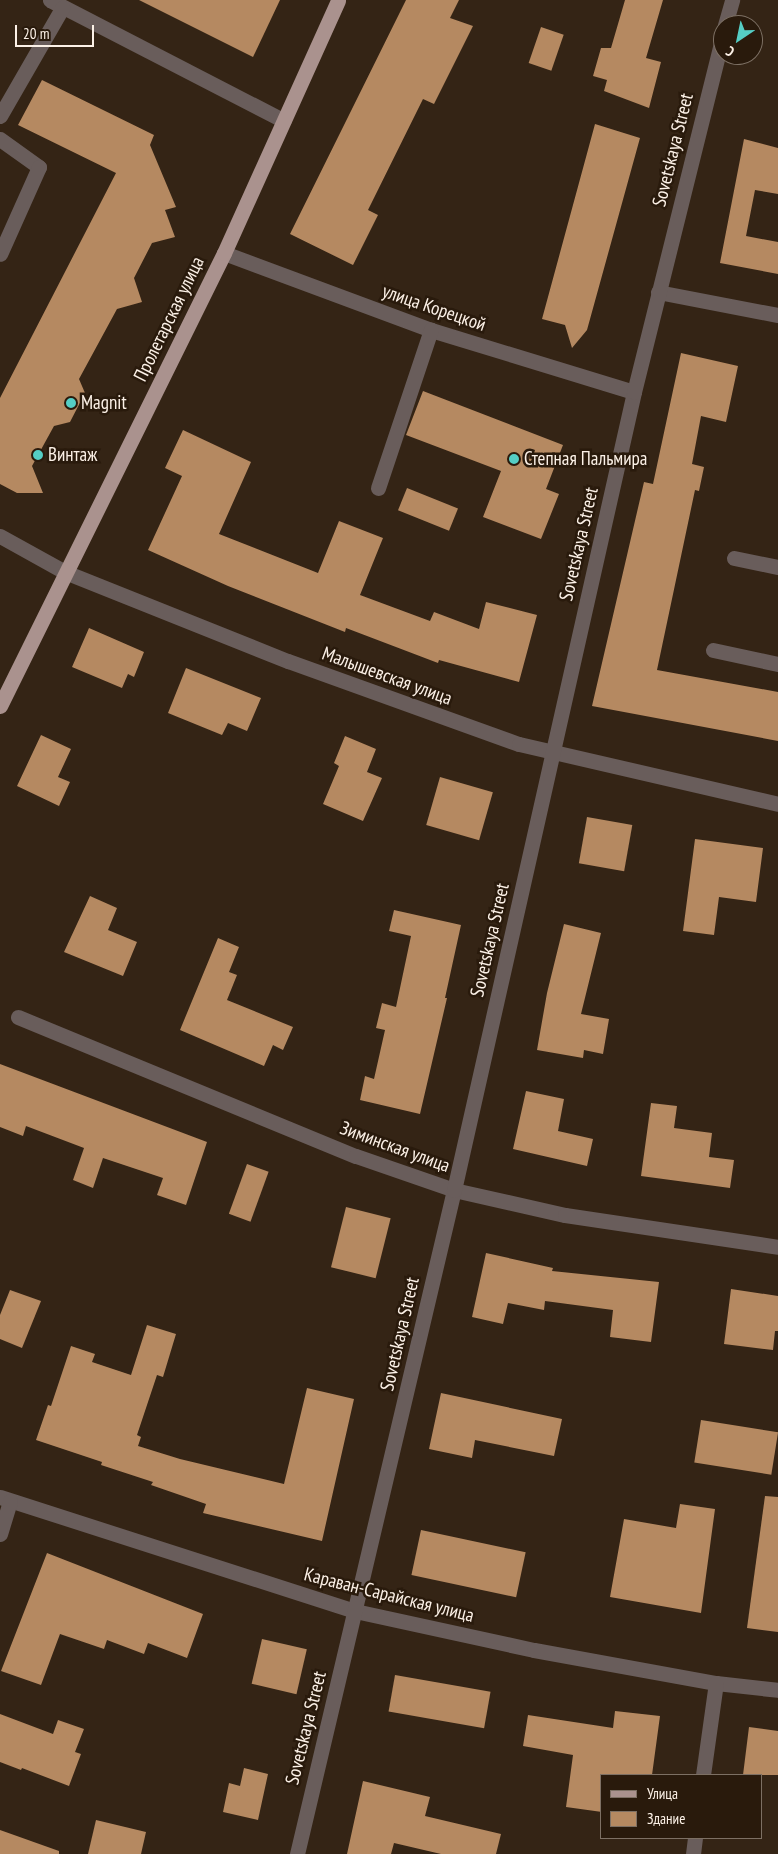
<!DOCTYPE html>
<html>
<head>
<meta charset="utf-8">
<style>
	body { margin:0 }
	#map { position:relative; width:778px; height:1854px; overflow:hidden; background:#342415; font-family:"PT Sans Narrow",sans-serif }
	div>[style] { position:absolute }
	.building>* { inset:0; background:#b58961; transform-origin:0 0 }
	.minor>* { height:15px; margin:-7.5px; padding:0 7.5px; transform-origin:7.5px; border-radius:7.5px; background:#695d5b }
	.major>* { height:15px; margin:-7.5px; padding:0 7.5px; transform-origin:7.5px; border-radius:7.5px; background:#aa928e }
	.dots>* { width:14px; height:14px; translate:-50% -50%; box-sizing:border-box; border:2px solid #291a0c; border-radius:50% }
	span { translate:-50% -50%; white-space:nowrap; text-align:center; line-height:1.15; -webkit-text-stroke:5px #291a0c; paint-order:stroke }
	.street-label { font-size:19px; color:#fcf1e7 }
	.poi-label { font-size:19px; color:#fcf1e7 }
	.left { translate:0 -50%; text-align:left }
	.legend { position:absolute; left:600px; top:1774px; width:162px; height:65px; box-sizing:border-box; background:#291a0c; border:1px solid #7d7064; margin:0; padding:6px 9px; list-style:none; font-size:15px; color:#fcf1e7 }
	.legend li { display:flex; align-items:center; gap:10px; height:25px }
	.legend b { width:25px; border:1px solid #7d7064 }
	.north { position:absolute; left:713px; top:15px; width:50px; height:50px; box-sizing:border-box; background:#291a0c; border:1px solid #7d7064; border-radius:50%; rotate:214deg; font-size:14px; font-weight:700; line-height:20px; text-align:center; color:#fcf1e7 }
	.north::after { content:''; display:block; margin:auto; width:18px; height:22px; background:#55cec5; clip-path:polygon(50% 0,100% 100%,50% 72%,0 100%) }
	.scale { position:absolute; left:15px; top:25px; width:79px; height:22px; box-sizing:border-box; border:2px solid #fcf1e7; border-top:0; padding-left:6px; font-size:15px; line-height:18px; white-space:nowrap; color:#fcf1e7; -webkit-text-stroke:4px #291a0c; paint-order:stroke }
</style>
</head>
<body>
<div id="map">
	<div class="building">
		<i style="clip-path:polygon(139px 0,280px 0,253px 57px)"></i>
		<i style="clip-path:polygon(406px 0,459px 0,450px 18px,473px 26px,434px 104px,423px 99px,368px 210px,378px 215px,353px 265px,290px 234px)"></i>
		<i style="clip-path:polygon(625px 0,663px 0,646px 58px,661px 62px,649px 108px,604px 91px,607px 80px,593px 76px,601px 48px,611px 48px)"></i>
		<i style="left:541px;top:27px;width:24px;height:38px;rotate:19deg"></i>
		<i style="clip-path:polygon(42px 80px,154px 135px,150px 145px,176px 207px,165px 210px,175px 237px,152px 243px,134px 278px,142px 302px,117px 309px,79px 379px,85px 393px,70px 422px,54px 426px,32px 466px,43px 493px,17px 493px,0 484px,0 398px,116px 173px,18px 125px)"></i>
		<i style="clip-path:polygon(595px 124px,640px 138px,587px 330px,572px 348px,565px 325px,542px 319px)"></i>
		<i style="clip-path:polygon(744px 139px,778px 148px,778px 194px,755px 190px,746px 236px,778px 242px,778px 274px,720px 263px)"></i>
		<i style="clip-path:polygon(681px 353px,738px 366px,726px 422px,701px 416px,692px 464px,704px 467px,699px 491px,695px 490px,657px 670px,778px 692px,778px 741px,592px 706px,644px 482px,653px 484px)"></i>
		<i style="clip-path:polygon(423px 391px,563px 445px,546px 489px,559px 494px,541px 539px,483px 517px,501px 471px,406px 435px)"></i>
		<i style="clip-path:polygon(183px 430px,251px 462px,219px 534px,318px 573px,339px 521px,383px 538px,360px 595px,430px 621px,434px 612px,479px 629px,486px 602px,537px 615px,519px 682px,439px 660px,438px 663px,346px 628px,345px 632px,228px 586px,148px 550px,182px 476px,165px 468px)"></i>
		<i style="left:407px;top:488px;width:55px;height:24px;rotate:22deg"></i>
		<i style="clip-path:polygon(89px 628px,144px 652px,134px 677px,128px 674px,122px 688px,72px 667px)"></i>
		<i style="clip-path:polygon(186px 668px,261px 698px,247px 731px,228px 723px,222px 735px,168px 713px)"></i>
		<i style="clip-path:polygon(41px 735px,71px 749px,58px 777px,70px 782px,59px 806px,17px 786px)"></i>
		<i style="clip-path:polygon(345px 736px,376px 749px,367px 772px,382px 778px,363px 821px,323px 804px,339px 766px,334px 763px)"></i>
		<i style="left:440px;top:777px;width:55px;height:50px;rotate:16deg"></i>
		<i style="left:587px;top:817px;width:46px;height:47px;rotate:10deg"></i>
		<i style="clip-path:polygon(695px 839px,763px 848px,756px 902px,719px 897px,714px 935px,683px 931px)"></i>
		<i style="clip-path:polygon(90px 896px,117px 908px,108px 930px,137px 942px,123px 976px,64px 952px)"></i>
		<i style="clip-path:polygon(394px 910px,461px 925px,445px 998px,447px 998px,420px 1114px,360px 1100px,365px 1076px,374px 1079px,385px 1030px,376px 1028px,382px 1003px,396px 1007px,411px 936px,389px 931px)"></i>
		<i style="clip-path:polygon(564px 924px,601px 933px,581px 1014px,609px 1019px,603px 1054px,584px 1050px,583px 1058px,537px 1050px,547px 993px)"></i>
		<i style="clip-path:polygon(218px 938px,239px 947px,229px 972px,237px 975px,227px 1000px,293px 1027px,283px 1050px,273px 1045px,264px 1066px,180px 1030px)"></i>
		<i style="clip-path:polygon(0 1064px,207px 1142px,186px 1205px,157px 1195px,163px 1178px,103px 1158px,93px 1188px,73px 1180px,84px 1148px,26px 1126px,23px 1136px,0 1127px)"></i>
		<i style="clip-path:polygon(526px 1091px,564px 1099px,558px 1131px,593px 1139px,587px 1166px,513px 1149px)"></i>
		<i style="clip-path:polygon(651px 1103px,677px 1106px,674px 1128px,712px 1133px,709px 1157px,734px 1160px,730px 1188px,641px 1176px)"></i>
		<i style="left:247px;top:1164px;width:23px;height:53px;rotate:20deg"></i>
		<i style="left:346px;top:1207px;width:46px;height:62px;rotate:14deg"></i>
		<i style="clip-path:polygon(486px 1253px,553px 1268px,552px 1271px,659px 1282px,651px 1342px,610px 1337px,613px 1310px,545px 1301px,544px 1310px,508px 1303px,503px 1324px,472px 1317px)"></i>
		<i style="clip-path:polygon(731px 1289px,778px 1296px,778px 1331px,775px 1331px,773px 1350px,724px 1344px)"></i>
		<i style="clip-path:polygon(10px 1290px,41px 1301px,22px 1348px,0 1339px,0 1315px)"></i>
		<i style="clip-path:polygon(147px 1325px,176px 1334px,163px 1377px,157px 1375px,137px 1435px,141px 1437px,138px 1446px,180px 1459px,284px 1484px,307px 1388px,354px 1399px,322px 1541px,203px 1513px,206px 1504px,151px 1485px,153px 1482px,101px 1465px,102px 1462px,36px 1440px,48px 1405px,51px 1406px,71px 1346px,95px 1354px,92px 1362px,131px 1375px)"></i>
		<i style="clip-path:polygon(441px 1393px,562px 1419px,554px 1456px,475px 1440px,472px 1458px,429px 1449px)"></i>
		<i style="left:701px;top:1420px;width:78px;height:43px;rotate:9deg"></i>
		<i style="clip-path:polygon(765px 1496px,778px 1497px,778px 1632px,747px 1628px)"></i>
		<i style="clip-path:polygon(680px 1504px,715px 1509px,701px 1613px,610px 1597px,624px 1519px,676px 1528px)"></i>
		<i style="left:421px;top:1530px;width:107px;height:46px;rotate:12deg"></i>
		<i style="clip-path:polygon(47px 1553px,203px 1614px,187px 1658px,148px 1643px,144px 1654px,107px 1640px,104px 1649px,60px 1634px,41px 1685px,1px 1671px)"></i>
		<i style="left:262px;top:1639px;width:46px;height:46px;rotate:13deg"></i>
		<i style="left:395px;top:1675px;width:97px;height:37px;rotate:10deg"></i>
		<i style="clip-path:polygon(615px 1711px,660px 1716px,652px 1775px,602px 1775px,602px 1812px,566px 1807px,573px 1755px,523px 1746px,528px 1715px,613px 1728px)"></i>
		<i style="clip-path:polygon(0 1714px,53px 1734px,58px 1720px,84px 1729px,75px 1752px,81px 1754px,69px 1786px,22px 1768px,21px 1770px,0 1762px)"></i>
		<i style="clip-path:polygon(749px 1727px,778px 1731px,778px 1775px,743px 1775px)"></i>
		<i style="clip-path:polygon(244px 1768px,268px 1774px,258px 1820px,223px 1812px,229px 1783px,240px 1786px)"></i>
		<i style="clip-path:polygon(363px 1781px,430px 1797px,425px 1816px,501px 1834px,496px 1854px,441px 1854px,394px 1843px,391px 1854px,347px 1854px)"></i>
		<i style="clip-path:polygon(96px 1820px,146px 1832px,141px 1854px,88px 1854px)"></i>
		<i style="clip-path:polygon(0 1830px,59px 1851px,59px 1854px,0 1854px)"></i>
	</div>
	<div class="minor">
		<i style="left:50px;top:0;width:263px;rotate:27.3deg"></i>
		<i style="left:725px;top:25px;width:26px;rotate:-74deg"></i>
		<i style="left:0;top:116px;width:125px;rotate:-60.1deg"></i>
		<i style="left:0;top:139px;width:48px;rotate:35.7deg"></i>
		<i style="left:39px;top:167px;width:95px;rotate:114.1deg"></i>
		<i style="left:224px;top:253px;width:221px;rotate:20.4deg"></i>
		<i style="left:431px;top:330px;width:212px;rotate:17deg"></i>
		<i style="left:658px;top:292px;width:122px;rotate:10.9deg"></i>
		<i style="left:378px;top:488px;width:167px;rotate:-71.5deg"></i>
		<i style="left:0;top:536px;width:74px;rotate:29deg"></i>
		<i style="left:65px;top:572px;width:240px;rotate:21.8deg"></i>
		<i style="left:288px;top:661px;width:245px;rotate:19.8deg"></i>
		<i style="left:519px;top:744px;width:266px;rotate:13deg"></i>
		<i style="left:734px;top:558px;width:45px;rotate:11.6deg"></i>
		<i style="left:713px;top:650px;width:66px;rotate:12.2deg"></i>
		<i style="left:18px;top:1017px;width:365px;rotate:22.4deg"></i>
		<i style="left:356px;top:1156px;width:104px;rotate:19.1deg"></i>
		<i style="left:454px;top:1190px;width:114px;rotate:12.7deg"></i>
		<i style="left:565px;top:1215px;width:215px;rotate:8.5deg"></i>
		<i style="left:0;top:1497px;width:373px;rotate:17.8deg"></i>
		<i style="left:355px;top:1611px;width:183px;rotate:12.3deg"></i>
		<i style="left:534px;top:1650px;width:185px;rotate:10.3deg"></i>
		<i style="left:716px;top:1683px;width:62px;rotate:6.4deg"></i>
		<i style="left:0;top:1534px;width:34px;rotate:-73deg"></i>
		<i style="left:703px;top:1775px;width:93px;rotate:-82deg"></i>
		<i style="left:297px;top:1854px;width:682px;rotate:-76.7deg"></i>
		<i style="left:454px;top:1190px;width:818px;rotate:-77.29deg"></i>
		<i style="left:634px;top:392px;width:369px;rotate:-76deg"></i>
		<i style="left:693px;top:1854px;width:16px;rotate:-83deg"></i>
	</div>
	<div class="major">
		<i style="left:0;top:706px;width:505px;rotate:-63.69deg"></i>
		<i style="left:224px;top:253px;width:277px;rotate:-65.7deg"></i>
	</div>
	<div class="dots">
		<i style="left:71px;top:403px;background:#55cec5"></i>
		<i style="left:38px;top:455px;background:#55cec5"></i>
		<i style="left:514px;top:459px;background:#55cec5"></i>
	</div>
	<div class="street-label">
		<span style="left:673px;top:150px;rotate:-76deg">Sovetskaya Street</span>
		<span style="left:434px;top:308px;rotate:19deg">улица Корецкой</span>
		<span style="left:169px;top:319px;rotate:-64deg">Пролетарская улица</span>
		<span style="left:579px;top:544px;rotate:-77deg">Sovetskaya Street</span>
		<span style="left:387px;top:676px;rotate:20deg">Малышевская улица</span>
		<span style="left:490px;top:940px;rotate:-77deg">Sovetskaya Street</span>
		<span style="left:395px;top:1147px;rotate:20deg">Зиминская улица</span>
		<span style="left:400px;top:1334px;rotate:-77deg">Sovetskaya Street</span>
		<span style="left:389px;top:1595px;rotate:14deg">Караван-Сарайская улица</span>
		<span style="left:306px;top:1728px;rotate:-76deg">Sovetskaya Street</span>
	</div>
	<div class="poi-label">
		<span class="left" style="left:81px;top:403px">Magnit</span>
		<span class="left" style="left:48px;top:455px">Винтаж</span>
		<span class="left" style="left:524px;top:459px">Степная Пальмира</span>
	</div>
	<ul class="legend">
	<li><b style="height:6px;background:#aa928e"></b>Улица</li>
	<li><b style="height:14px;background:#b58961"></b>Здание</li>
	</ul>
	<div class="north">С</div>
	<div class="scale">20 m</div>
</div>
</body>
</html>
